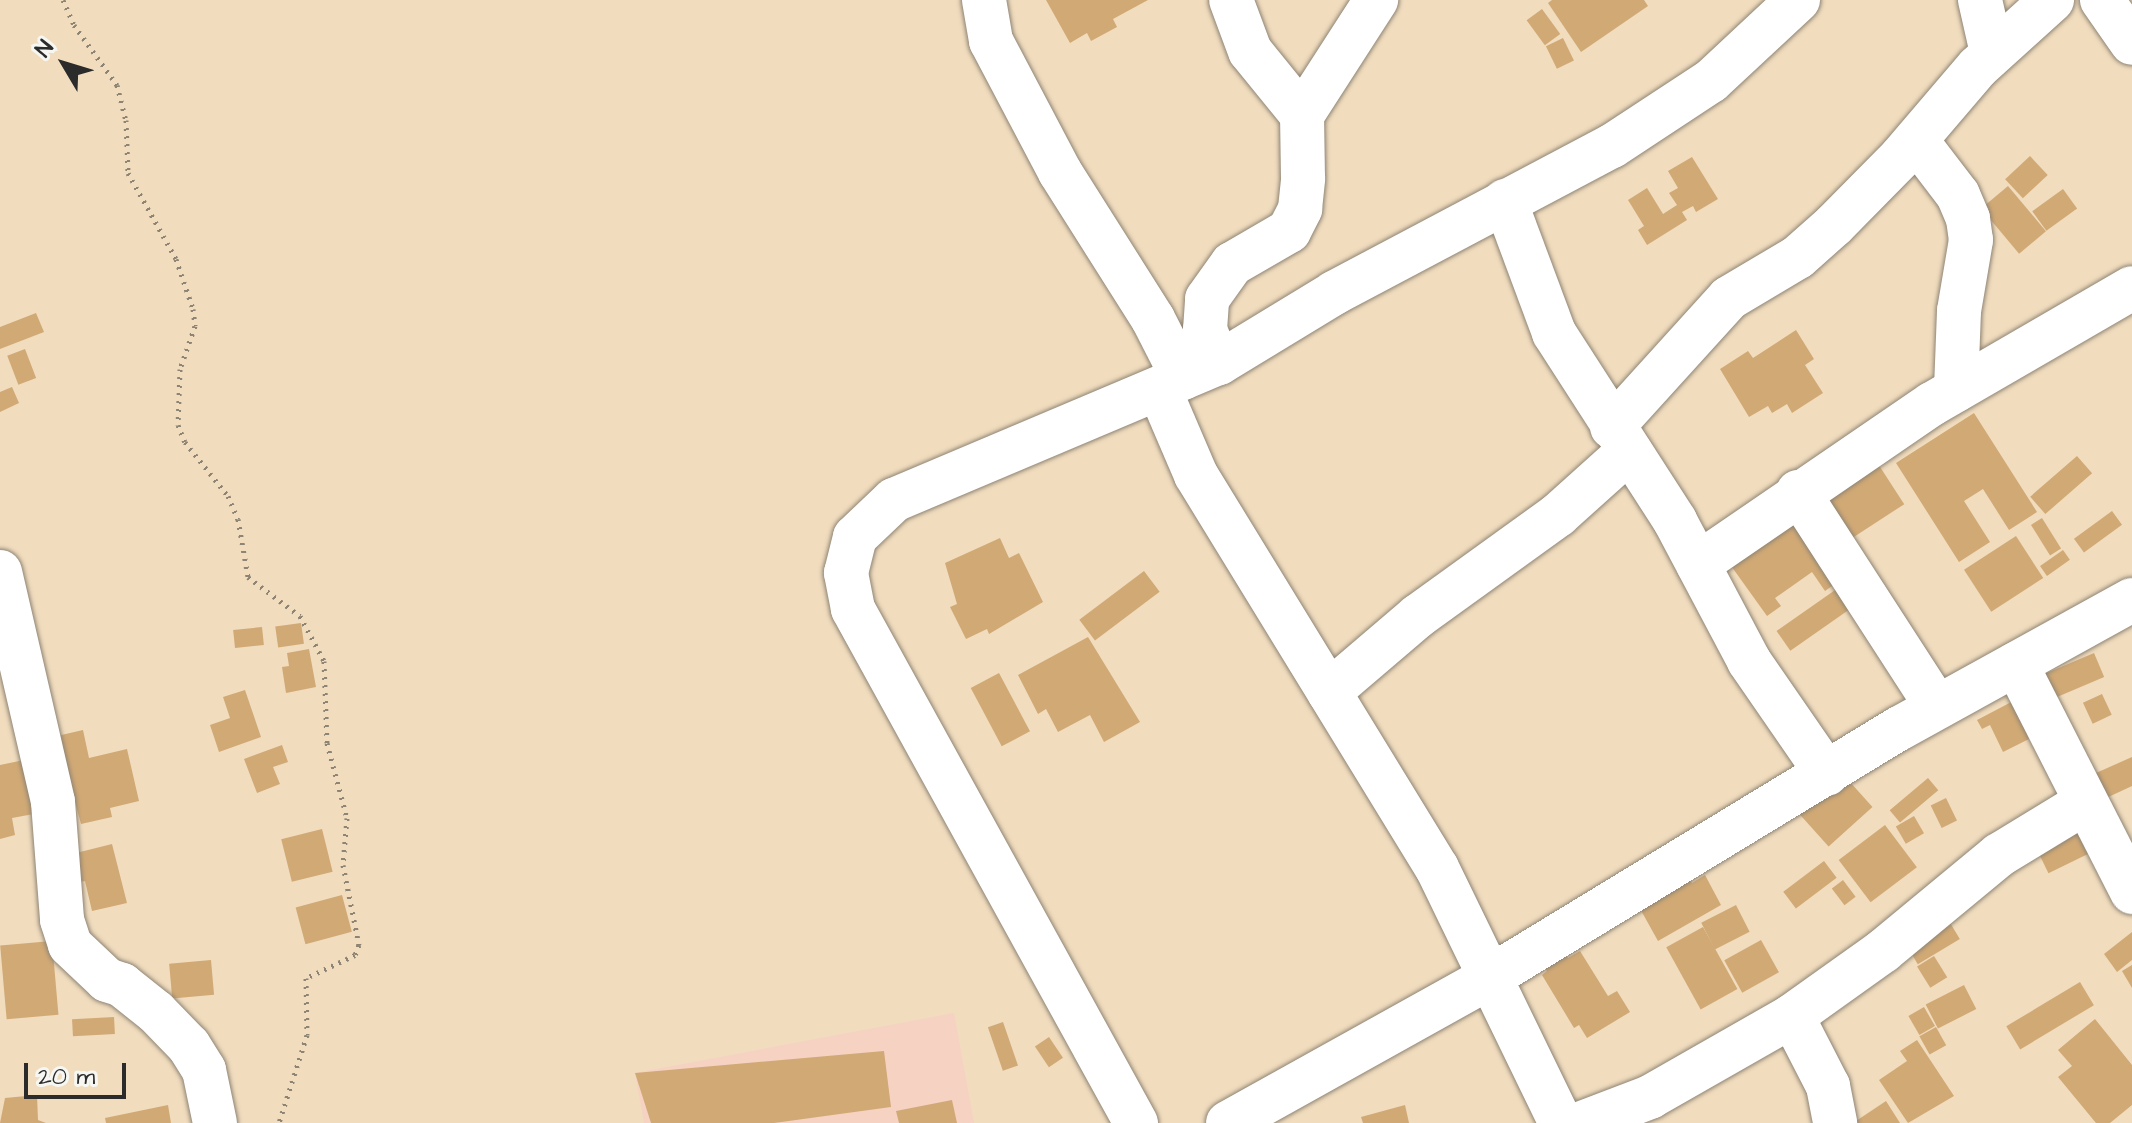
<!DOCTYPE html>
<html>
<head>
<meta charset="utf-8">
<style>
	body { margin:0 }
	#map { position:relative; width:2132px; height:1123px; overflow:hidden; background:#f1dcbe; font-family:"Architects Daughter",sans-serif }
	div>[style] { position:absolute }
	.built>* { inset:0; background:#f6d2c3 }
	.building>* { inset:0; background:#d1a975; transform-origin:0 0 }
	.path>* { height:5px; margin-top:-2.5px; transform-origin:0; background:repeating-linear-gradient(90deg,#8e8474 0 2px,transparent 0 8px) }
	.roads { filter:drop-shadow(0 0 2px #8e8474) drop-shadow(0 0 2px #8e8474) }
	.minor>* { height:44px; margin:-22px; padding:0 22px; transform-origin:22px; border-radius:22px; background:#fff }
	span { translate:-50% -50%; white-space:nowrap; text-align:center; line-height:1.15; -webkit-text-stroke:6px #f6f6f2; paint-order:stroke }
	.north { position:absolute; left:24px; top:24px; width:80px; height:80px; -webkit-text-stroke:6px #f6f6f2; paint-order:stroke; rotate:308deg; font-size:22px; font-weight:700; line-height:32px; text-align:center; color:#2b2b2b }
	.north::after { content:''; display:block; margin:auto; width:28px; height:36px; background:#2b2b2b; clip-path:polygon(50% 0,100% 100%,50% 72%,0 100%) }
	.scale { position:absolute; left:24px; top:1063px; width:102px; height:36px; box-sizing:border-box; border:4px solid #2b2b2b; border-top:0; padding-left:10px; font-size:24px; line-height:28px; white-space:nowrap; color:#2b2b2b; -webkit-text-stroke:6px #f6f6f2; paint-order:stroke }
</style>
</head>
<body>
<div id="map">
	<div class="built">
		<i style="clip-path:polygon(954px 1013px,974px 1123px,644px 1123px,635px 1073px)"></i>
	</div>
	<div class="building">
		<i style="clip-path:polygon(1046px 0,1148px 0,1113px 19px,1117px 27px,1091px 41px,1087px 33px,1070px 43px)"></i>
		<i style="clip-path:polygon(1552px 0,1644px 0,1648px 6px,1581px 52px,1548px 3px)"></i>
		<i style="left:1542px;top:9px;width:31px;height:19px;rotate:54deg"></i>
		<i style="left:1563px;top:38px;width:25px;height:19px;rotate:64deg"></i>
		<i style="left:2030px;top:156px;width:26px;height:34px;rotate:47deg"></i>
		<i style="clip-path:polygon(1692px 157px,1718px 199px,1696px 212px,1693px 206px,1682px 212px,1687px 220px,1647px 245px,1638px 230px,1644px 226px,1628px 200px,1647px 188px,1663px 214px,1677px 205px,1669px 193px,1678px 188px,1668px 171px)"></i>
		<i style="left:2008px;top:186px;width:59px;height:35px;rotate:50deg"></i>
		<i style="left:2063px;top:189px;width:24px;height:38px;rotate:54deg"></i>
		<i style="clip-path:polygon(36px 313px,44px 332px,0 349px,0 327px)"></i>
		<i style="clip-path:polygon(1796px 330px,1814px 359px,1805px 365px,1823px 393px,1792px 413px,1787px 404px,1772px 413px,1768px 406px,1749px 417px,1720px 369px,1748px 351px,1753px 358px)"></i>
		<i style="left:25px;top:349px;width:31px;height:19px;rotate:69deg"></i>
		<i style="clip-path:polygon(12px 387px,19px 403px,0 412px,0 392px)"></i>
		<i style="clip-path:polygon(1974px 413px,2037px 512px,2009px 530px,1983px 489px,1964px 501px,1990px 542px,1959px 562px,1896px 463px)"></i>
		<i style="left:1871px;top:453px;width:61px;height:78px;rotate:57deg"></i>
		<i style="left:2077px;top:456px;width:23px;height:62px;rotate:49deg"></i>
		<i style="left:2112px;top:511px;width:17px;height:47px;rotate:54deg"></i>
		<i style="clip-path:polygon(1796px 515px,1842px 579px,1825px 591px,1812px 572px,1775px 598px,1781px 606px,1767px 616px,1729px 563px)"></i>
		<i style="left:2042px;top:518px;width:36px;height:13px;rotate:58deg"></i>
		<i style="left:2016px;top:536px;width:50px;height:62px;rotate:57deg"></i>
		<i style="clip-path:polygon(1000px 538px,1009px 558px,1019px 553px,1043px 602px,989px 634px,987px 629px,966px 639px,950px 607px,957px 604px,945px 563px)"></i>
		<i style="left:2063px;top:550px;width:12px;height:28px;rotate:55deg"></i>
		<i style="left:1144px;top:571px;width:26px;height:81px;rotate:53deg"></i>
		<i style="left:1838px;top:588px;width:24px;height:75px;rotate:55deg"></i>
		<i style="left:301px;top:623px;width:21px;height:26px;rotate:82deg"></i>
		<i style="left:262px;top:627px;width:18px;height:29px;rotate:84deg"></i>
		<i style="clip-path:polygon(1088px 637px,1140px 722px,1104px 742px,1090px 715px,1058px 732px,1046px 709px,1038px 714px,1018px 675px)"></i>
		<i style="clip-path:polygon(309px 649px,316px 687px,286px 693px,282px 667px,289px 666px,287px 653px)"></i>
		<i style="left:2094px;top:653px;width:26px;height:64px;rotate:67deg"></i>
		<i style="left:999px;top:673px;width:66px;height:32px;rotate:62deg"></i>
		<i style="clip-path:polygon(245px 690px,261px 737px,219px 752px,210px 725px,230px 718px,223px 697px)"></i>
		<i style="left:2102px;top:694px;width:23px;height:21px;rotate:65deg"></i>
		<i style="clip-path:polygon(2019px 698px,2037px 735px,2003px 752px,1990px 725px,1982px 729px,1977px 720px)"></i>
		<i style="clip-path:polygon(83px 730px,89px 758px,127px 749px,139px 801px,110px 808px,112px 817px,81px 824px,57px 736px)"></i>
		<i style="clip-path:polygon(282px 745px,288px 762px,273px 767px,280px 784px,257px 793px,244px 759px)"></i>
		<i style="clip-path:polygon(2132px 757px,2132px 786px,2089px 806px,2078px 781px)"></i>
		<i style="clip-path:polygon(29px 759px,39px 813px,12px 818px,15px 835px,0 839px,0 765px)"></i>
		<i style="left:1841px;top:772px;width:47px;height:59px;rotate:48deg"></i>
		<i style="left:1928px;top:778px;width:16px;height:50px;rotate:50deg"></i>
		<i style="left:1946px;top:798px;width:25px;height:17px;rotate:64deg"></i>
		<i style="left:2079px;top:815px;width:39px;height:53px;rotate:64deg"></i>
		<i style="left:1914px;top:816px;width:20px;height:21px;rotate:60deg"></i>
		<i style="left:1885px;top:825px;width:53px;height:58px;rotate:53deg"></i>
		<i style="left:322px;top:829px;width:44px;height:42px;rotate:76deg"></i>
		<i style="clip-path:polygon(112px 844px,127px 903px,92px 911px,85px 881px,75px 883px,68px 855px)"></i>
		<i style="left:1824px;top:861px;width:21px;height:51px;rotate:53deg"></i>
		<i style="clip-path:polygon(1686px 873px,1692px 883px,1705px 875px,1721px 905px,1658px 941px,1633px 896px)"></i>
		<i style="left:1843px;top:880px;width:21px;height:14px;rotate:53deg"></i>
		<i style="left:342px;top:895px;width:38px;height:48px;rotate:75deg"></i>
		<i style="left:1736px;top:905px;width:30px;height:39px;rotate:63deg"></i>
		<i style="left:1949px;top:921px;width:21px;height:49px;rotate:59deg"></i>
		<i style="left:1703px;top:927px;width:71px;height:42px;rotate:61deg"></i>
		<i style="clip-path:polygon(2132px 932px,2132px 960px,2117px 972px,2104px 954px)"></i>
		<i style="left:1761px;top:940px;width:37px;height:42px;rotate:61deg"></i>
		<i style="left:52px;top:941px;width:74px;height:52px;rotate:85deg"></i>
		<i style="clip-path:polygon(1561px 945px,1568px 958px,1580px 951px,1608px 996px,1617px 991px,1630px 1012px,1587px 1038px,1579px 1025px,1574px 1028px,1542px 975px,1547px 971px,1539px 958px)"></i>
		<i style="left:1934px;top:956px;width:25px;height:20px;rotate:58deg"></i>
		<i style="left:211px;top:960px;width:35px;height:42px;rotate:85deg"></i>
		<i style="clip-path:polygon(2132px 965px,2132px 988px,2122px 971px)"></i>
		<i style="left:2080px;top:982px;width:27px;height:86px;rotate:59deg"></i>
		<i style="left:1964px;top:985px;width:27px;height:43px;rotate:63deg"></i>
		<i style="left:1924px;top:1007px;width:22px;height:18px;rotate:60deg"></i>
		<i style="left:114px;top:1017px;width:17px;height:42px;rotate:87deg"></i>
		<i style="clip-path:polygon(2095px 1019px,2132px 1065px,2132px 1105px,2110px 1123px,2096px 1123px,2058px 1077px,2072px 1066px,2058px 1050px)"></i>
		<i style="left:1003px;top:1022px;width:46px;height:16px;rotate:71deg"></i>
		<i style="left:1936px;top:1027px;width:21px;height:19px;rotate:61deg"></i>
		<i style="left:1049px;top:1037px;width:25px;height:17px;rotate:56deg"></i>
		<i style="clip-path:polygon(1917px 1040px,1954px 1096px,1908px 1123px,1879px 1080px,1907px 1061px,1900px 1051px)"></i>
		<i style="clip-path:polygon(884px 1051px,891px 1107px,774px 1123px,651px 1123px,635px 1073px)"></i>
		<i style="clip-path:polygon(37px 1095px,38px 1120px,46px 1123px,0 1123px,5px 1098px)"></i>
		<i style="clip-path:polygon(952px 1100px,957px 1123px,899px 1123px,896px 1111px)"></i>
		<i style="clip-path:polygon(1886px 1101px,1900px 1123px,1853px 1123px)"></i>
		<i style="clip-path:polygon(168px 1105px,171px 1123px,106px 1123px,105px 1118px)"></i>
		<i style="clip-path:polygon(1405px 1105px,1409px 1123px,1363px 1123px,1361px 1117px)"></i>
	</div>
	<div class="path">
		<i style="left:63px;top:0;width:27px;rotate:66deg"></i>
		<i style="left:74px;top:25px;width:74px;rotate:54.4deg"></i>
		<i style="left:117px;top:85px;width:36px;rotate:76deg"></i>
		<i style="left:126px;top:120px;width:53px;rotate:87.8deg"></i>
		<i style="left:128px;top:173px;width:98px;rotate:60.8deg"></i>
		<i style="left:176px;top:259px;width:53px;rotate:71.2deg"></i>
		<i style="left:193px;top:309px;width:17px;rotate:83deg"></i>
		<i style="left:195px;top:326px;width:46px;rotate:109.2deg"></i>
		<i style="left:180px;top:369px;width:56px;rotate:92deg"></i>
		<i style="left:178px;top:425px;width:18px;rotate:68deg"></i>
		<i style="left:185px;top:442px;width:69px;rotate:51.5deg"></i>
		<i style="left:228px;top:496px;width:25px;rotate:67deg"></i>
		<i style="left:238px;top:519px;width:59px;rotate:80.2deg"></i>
		<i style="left:248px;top:577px;width:65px;rotate:36.9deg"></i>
		<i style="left:300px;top:616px;width:51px;rotate:61.9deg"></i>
		<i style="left:324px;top:661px;width:82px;rotate:87.9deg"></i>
		<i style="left:327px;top:743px;width:78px;rotate:75.1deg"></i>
		<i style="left:347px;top:818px;width:47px;rotate:94.9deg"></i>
		<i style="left:343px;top:865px;width:82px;rotate:78.7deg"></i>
		<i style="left:359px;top:945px;width:11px;rotate:112deg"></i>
		<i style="left:355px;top:955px;width:54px;rotate:154.9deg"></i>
		<i style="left:306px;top:978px;width:57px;rotate:89deg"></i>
		<i style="left:307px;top:1035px;width:92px;rotate:107.7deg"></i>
	</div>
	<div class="roads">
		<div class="minor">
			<i style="left:984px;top:0;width:42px;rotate:80.3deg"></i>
			<i style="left:991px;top:41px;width:148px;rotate:62.2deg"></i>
			<i style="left:1060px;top:172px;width:174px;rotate:57.7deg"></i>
			<i style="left:1153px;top:319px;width:66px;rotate:63deg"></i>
			<i style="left:1980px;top:0;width:54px;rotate:77.2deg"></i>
			<i style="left:2102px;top:0;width:52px;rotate:55.1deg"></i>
			<i style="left:1302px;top:115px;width:137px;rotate:-57.2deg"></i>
			<i style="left:1916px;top:140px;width:69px;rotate:52.6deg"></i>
			<i style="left:1958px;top:195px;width:26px;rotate:67deg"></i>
			<i style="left:1968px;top:219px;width:21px;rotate:82deg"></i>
			<i style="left:1971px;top:240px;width:72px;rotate:99.6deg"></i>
			<i style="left:1959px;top:311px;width:79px;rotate:92.2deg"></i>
			<i style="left:1505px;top:201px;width:141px;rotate:69.6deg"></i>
			<i style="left:1554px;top:333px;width:224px;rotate:57.2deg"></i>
			<i style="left:1675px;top:521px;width:158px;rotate:62.1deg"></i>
			<i style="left:1749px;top:661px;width:137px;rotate:55.4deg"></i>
			<i style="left:1219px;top:363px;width:36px;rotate:-113deg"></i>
			<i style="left:1205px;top:330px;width:31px;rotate:-86deg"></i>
			<i style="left:1207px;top:299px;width:43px;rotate:-54.5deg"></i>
			<i style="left:1232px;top:264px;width:66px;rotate:-30.1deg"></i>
			<i style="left:1289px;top:231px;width:25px;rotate:-63deg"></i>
			<i style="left:1300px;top:209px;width:31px;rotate:-84deg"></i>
			<i style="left:1303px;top:178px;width:63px;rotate:-90.9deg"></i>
			<i style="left:1302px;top:115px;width:82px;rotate:-129.1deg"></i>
			<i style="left:1250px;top:51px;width:54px;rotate:-110.4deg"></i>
			<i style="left:1160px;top:391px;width:91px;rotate:66.8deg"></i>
			<i style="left:1196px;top:475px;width:461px;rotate:58.5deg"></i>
			<i style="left:1437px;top:868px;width:284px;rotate:64.1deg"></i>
			<i style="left:1612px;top:427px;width:174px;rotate:-47.8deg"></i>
			<i style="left:1729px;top:298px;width:80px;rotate:-30.7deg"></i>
			<i style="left:1798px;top:257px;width:48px;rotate:-41.6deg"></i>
			<i style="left:1834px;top:225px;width:95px;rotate:-45.4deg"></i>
			<i style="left:1901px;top:157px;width:118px;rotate:-49.5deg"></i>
			<i style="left:1978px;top:67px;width:100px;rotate:-42.2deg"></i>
			<i style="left:1798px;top:492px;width:256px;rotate:57.1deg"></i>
			<i style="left:1698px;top:564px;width:283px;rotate:-34.4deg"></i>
			<i style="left:1932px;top:404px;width:231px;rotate:-30.1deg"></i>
			<i style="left:0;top:572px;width:236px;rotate:77deg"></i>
			<i style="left:53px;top:802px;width:118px;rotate:85.6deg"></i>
			<i style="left:62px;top:920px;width:26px;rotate:72deg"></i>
			<i style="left:70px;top:945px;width:51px;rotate:43.4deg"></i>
			<i style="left:107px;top:980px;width:16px;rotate:18deg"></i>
			<i style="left:122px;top:985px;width:43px;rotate:38.5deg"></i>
			<i style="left:156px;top:1012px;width:47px;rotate:45.9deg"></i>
			<i style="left:189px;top:1046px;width:28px;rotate:58deg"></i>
			<i style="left:204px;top:1070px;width:54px;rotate:78.3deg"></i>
			<i style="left:2016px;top:664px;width:256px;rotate:63deg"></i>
			<i style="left:1329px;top:692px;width:117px;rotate:-40.5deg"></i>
			<i style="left:1418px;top:616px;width:173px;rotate:-35.8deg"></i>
			<i style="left:1558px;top:515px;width:96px;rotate:-42deg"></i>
			<i style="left:1792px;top:1016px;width:79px;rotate:62.8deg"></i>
			<i style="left:1828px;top:1086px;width:38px;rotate:79deg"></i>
			<i style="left:1136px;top:1123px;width:587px;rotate:-118.84deg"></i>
			<i style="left:853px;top:609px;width:37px;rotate:-101deg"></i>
			<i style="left:846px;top:573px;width:37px;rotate:-76deg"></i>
			<i style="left:855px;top:537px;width:54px;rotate:-43.5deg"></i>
			<i style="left:894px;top:500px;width:353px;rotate:-22.9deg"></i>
			<i style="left:1219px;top:363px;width:135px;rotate:-31.3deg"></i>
			<i style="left:1334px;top:293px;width:314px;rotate:-27.9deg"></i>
			<i style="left:1612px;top:146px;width:118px;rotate:-33.3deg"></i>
			<i style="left:1711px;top:81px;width:119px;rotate:-43deg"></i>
			<i style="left:1228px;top:1123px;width:300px;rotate:-29.1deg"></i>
			<i style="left:1490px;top:977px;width:480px;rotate:-31.3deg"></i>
			<i style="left:1900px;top:728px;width:265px;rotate:-28.9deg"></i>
			<i style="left:1582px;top:1123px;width:73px;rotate:-20.9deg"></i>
			<i style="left:1650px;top:1097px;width:163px;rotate:-29.7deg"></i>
			<i style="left:1792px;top:1016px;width:112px;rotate:-35.5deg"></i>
			<i style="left:1883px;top:951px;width:151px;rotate:-39.6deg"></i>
			<i style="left:1999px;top:855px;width:98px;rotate:-31.3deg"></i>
		</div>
	</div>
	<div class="north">N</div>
	<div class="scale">20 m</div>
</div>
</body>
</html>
